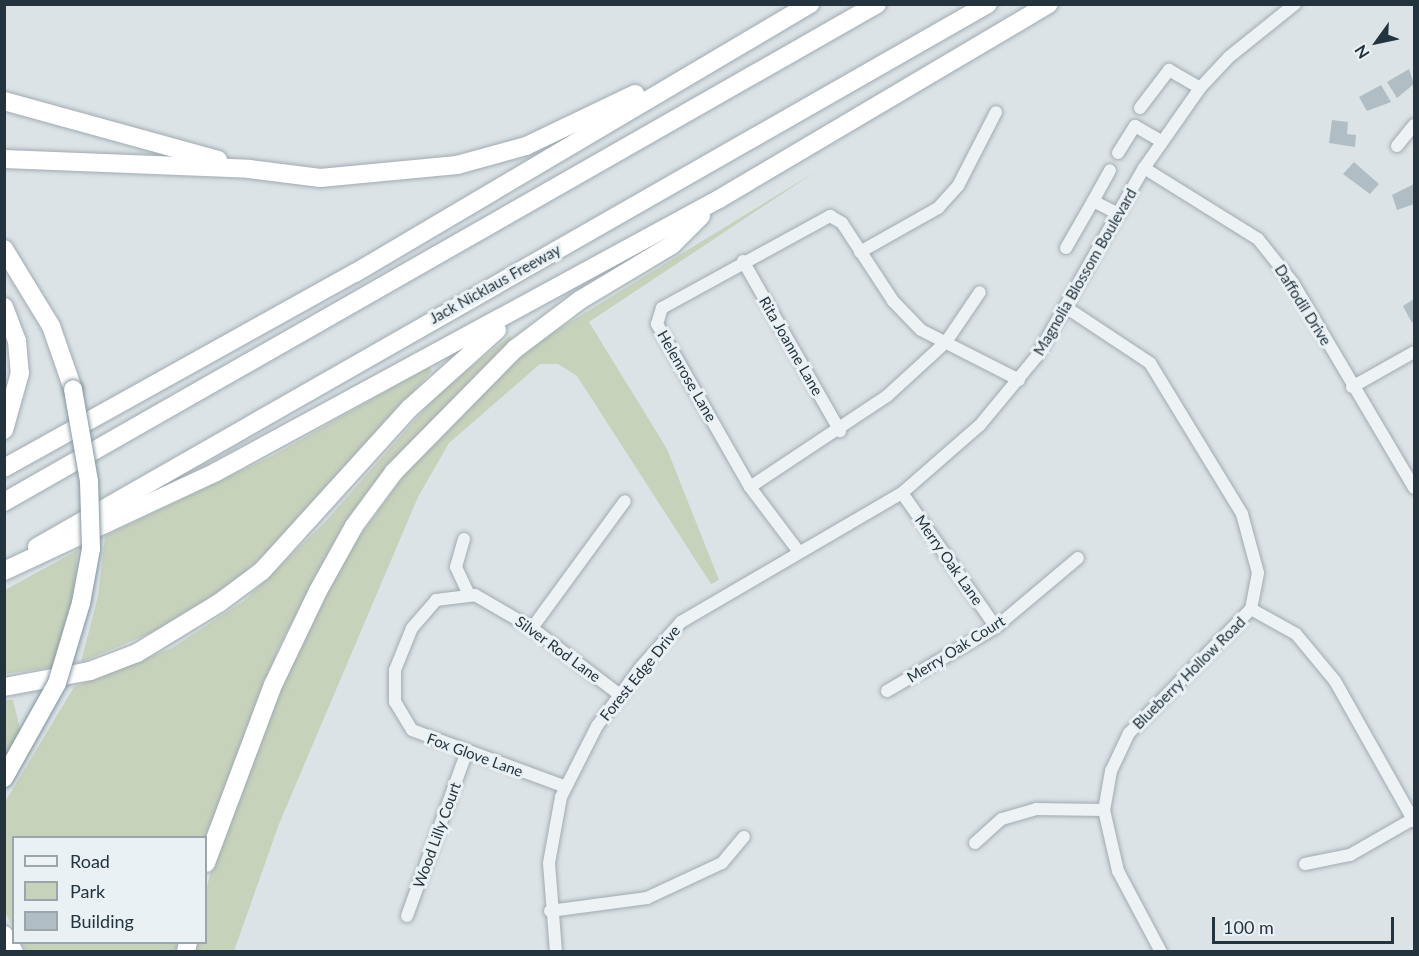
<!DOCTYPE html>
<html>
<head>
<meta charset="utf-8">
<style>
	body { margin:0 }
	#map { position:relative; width:1419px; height:956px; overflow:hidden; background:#dbe3e7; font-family:Lato,sans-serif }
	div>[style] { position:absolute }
	.green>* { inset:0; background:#c7d2bb }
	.building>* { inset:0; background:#b1bdc4 }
	.roads { filter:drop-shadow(0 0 2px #a0abb1) drop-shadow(0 0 2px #a0abb1) }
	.minor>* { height:12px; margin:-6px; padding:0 6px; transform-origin:6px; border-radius:6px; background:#edf2f5 }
	.highway>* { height:18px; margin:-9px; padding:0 9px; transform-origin:9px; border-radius:9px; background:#fff }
	.bridges { filter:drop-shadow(0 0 2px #81959f) drop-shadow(0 0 2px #81959f) }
	.highway-bridge>* { height:18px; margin:-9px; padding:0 9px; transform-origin:9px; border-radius:9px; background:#fff }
	span { translate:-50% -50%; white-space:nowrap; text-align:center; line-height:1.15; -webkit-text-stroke:6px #eaf1f5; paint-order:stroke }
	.street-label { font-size:15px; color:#23343e }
	.frame { position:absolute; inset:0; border:6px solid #23343e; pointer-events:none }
	.legend { position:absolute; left:12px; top:836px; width:195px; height:108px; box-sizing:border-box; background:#eaf1f5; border:2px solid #9aa5ac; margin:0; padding:8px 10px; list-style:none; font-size:18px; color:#23343e }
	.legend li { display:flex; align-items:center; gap:12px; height:30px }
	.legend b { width:30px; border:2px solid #9aa5ac }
	.north { position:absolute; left:1347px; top:12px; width:60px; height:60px; -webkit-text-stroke:4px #eaf1f5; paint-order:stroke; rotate:237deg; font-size:16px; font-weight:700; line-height:24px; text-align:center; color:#23343e }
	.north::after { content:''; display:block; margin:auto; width:21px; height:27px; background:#23343e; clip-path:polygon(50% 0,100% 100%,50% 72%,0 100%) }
	.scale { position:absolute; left:1212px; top:917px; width:182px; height:27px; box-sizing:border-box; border:3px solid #23343e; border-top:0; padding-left:8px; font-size:18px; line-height:21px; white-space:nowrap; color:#23343e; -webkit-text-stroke:4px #eaf1f5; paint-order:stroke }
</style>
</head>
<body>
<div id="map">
	<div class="green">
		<i style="clip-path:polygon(815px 172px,589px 322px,667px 449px,719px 580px,711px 584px,577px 376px,558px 364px,540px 364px,449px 443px,418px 497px,279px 824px,234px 951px,193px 952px,194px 943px,206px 942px,206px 890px,213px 863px,283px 678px,346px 555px,417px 458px,506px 369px,549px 335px)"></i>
		<i style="clip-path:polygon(510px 336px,513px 341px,402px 450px,338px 536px,279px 647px,206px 840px,14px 838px,13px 928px,5px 912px,5px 802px,74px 687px,172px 648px,244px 601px,325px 522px,439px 393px)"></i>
		<i style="clip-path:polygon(429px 367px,432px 371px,279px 541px,233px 583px,163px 628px,81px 662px,98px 596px,105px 536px,272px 456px)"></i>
		<i style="clip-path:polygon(78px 550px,72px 596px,52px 667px,5px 674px,5px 590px)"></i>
		<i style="clip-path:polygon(5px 700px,13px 700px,21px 733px,5px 759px)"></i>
		<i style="clip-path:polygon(21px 943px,178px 943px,177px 952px,26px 951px)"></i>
	</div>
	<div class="building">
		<i style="clip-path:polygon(1409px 69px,1414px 84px,1397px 98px,1387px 82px)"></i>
		<i style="clip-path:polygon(1381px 85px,1391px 102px,1367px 111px,1359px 97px)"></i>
		<i style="clip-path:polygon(1332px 120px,1348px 122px,1347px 134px,1356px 135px,1355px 147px,1329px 143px)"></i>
		<i style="clip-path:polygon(1354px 162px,1379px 184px,1370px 194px,1343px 174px)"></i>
		<i style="clip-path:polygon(1414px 184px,1414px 204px,1397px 210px,1392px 195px)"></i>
		<i style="clip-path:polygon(1414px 299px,1414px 321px,1412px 323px,1403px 306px)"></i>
	</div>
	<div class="roads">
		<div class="minor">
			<i style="left:1140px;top:108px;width:48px;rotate:-52.7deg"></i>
			<i style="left:1169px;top:70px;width:36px;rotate:30deg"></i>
			<i style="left:1397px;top:146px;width:27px;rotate:-51deg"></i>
			<i style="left:1118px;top:153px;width:32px;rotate:-58deg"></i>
			<i style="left:1135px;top:126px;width:30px;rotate:30deg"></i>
			<i style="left:1144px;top:168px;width:134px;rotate:31.9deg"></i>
			<i style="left:1258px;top:239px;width:56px;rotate:51.5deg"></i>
			<i style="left:1293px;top:283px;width:238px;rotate:59.4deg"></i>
			<i style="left:1093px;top:201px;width:35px;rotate:-61deg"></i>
			<i style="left:1066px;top:248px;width:54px;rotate:-60.1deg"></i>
			<i style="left:1093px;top:201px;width:29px;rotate:27deg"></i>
			<i style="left:860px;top:252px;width:90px;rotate:-29.4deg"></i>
			<i style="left:938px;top:208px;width:30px;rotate:-48deg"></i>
			<i style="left:958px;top:186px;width:83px;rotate:-62.8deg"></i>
			<i style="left:743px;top:261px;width:196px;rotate:60.3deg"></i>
			<i style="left:1067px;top:308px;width:100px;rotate:33.5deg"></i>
			<i style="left:1150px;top:363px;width:177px;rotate:58.6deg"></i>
			<i style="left:1242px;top:514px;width:61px;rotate:74.8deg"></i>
			<i style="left:1258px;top:573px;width:37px;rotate:101deg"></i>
			<i style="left:1251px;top:609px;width:174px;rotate:134.5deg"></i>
			<i style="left:1129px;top:733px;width:42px;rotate:115.3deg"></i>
			<i style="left:1111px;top:771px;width:40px;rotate:100deg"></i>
			<i style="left:1104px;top:810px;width:63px;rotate:77.1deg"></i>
			<i style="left:1118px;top:871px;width:92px;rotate:62deg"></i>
			<i style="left:1352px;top:387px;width:71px;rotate:-29.4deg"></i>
			<i style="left:750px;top:487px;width:164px;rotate:-33.6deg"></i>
			<i style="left:887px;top:396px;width:80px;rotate:-42.5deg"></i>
			<i style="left:946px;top:342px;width:60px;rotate:-55.8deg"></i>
			<i style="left:902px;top:493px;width:164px;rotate:55deg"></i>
			<i style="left:464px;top:539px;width:29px;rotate:106deg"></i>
			<i style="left:456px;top:567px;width:31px;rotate:65deg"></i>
			<i style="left:799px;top:552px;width:81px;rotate:-127deg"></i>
			<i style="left:750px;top:487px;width:188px;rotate:-119.7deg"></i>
			<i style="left:657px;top:324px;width:17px;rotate:-73deg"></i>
			<i style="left:662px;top:308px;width:192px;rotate:-28.7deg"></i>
			<i style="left:830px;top:216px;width:14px;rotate:30deg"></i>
			<i style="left:842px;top:223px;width:93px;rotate:56.8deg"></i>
			<i style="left:893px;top:301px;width:40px;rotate:46deg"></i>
			<i style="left:921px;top:330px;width:110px;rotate:27deg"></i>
			<i style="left:1251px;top:609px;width:51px;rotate:29.1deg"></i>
			<i style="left:1296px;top:634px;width:61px;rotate:50.3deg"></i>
			<i style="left:1335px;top:681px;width:161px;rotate:60.6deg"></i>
			<i style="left:532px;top:628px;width:157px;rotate:-53.8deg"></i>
			<i style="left:887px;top:691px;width:126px;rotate:-30.4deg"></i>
			<i style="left:996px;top:627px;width:107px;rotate:-40.1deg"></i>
			<i style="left:566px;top:787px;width:164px;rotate:-159.7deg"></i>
			<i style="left:412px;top:730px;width:33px;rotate:-121deg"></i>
			<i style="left:395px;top:702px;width:32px;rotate:-90deg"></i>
			<i style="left:395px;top:670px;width:45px;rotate:-68deg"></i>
			<i style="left:412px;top:628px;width:37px;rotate:-49deg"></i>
			<i style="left:436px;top:600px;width:39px;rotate:-7deg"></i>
			<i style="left:475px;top:595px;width:66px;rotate:30.1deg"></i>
			<i style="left:532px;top:628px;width:111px;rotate:37.3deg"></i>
			<i style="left:975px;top:843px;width:36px;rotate:-42deg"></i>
			<i style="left:1002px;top:819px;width:35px;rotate:-16deg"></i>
			<i style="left:1036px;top:809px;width:68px;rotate:0.8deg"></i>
			<i style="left:1305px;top:864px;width:46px;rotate:-11.3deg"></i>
			<i style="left:1350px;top:855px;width:73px;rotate:-29.7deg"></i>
			<i style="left:550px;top:911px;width:98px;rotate:-7.6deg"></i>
			<i style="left:647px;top:898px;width:83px;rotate:-25deg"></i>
			<i style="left:722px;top:863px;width:34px;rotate:-50deg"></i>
			<i style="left:407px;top:916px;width:172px;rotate:-70deg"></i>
			<i style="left:556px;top:952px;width:89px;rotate:-94.5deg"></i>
			<i style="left:549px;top:863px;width:67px;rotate:-79.7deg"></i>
			<i style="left:561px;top:797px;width:80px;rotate:-63.1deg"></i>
			<i style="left:597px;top:726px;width:74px;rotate:-53.3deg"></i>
			<i style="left:641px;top:667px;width:60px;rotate:-48.4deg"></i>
			<i style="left:681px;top:622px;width:256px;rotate:-30.3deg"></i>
			<i style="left:902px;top:493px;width:103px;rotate:-41.1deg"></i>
			<i style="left:980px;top:425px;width:89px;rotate:-50.4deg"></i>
			<i style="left:1037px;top:356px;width:216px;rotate:-60.4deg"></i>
			<i style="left:1144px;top:168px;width:98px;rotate:-55deg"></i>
			<i style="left:1200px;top:88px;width:42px;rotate:-46.9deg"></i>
			<i style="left:1229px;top:57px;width:85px;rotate:-38.8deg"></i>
		</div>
		<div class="highway">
			<i style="left:4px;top:101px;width:222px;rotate:15.4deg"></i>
			<i style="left:4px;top:159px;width:245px;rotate:2.3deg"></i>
			<i style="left:249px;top:169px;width:72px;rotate:7.2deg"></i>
			<i style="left:320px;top:178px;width:138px;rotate:-5.4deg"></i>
			<i style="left:457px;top:165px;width:72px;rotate:-15.4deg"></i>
			<i style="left:526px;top:146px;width:121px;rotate:-25.5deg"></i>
			<i style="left:4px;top:249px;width:90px;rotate:58.6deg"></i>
			<i style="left:51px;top:326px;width:67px;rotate:70.8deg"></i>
			<i style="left:4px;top:307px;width:36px;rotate:69deg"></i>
			<i style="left:17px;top:341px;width:32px;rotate:85deg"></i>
			<i style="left:20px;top:373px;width:59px;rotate:105.7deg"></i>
			<i style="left:4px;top:468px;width:402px;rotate:-29.1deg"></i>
			<i style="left:355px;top:273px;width:529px;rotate:-30.59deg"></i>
			<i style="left:4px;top:502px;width:1005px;rotate:-29.7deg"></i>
			<i style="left:37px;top:547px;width:1095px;rotate:-29.73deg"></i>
			<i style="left:4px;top:571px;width:234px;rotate:-25deg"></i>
			<i style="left:216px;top:472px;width:572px;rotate:-28.49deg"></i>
			<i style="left:719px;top:199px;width:383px;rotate:-30.6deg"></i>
			<i style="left:4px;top:687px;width:87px;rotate:-10.5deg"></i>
			<i style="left:90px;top:671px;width:50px;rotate:-21deg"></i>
			<i style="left:137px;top:653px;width:96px;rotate:-31.4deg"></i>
			<i style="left:219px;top:603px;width:54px;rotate:-36.7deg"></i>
			<i style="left:262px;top:571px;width:220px;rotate:-47.8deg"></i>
			<i style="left:410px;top:408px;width:117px;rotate:-41.9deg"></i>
			<i style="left:206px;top:863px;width:190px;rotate:-69.4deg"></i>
			<i style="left:273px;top:685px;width:104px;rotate:-64.4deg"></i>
			<i style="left:318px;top:591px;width:74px;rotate:-61deg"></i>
			<i style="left:354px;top:526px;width:67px;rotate:-53.5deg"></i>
			<i style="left:394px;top:472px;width:173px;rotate:-45.5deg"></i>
			<i style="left:515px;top:349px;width:81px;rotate:-37deg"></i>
			<i style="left:580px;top:300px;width:107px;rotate:-30.9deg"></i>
			<i style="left:672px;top:245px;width:41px;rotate:-45deg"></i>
			<i style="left:4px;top:935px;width:20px;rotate:60deg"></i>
			<i style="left:186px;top:952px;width:10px;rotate:-79deg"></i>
		</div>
	</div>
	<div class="bridges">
		<div class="highway-bridge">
			<i style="left:4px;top:778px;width:109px;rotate:-60.8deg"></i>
			<i style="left:57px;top:683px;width:84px;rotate:-73.3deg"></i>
			<i style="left:81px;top:603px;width:55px;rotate:-79.5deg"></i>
			<i style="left:91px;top:549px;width:68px;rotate:-91.7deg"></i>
			<i style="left:89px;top:481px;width:93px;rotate:-99.9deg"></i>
		</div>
	</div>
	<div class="street-label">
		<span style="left:1085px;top:272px;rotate:-60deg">Magnolia Blossom Boulevard</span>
		<span style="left:495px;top:284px;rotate:-29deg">Jack Nicklaus Freeway</span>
		<span style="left:1303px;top:305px;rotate:58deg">Daffodil Drive</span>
		<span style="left:791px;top:346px;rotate:60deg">Rita Joanne Lane</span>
		<span style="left:687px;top:376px;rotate:60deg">Helenrose Lane</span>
		<span style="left:949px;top:560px;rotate:55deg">Merry Oak Lane</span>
		<span style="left:558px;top:649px;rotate:36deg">Silver Rod Lane</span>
		<span style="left:956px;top:649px;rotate:-32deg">Merry Oak Court</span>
		<span style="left:640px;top:673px;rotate:-51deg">Forest Edge Drive</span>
		<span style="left:1189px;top:673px;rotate:-45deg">Blueberry Hollow Road</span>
		<span style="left:475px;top:755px;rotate:20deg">Fox Glove Lane</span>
		<span style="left:437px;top:835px;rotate:-70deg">Wood Lilly Court</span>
	</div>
	<div class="frame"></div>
	<ul class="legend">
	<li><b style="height:8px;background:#edf2f5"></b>Road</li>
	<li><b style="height:16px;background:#c7d2bb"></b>Park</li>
	<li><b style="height:16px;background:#b1bdc4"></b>Building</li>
	</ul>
	<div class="north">N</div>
	<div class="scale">100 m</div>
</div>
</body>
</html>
